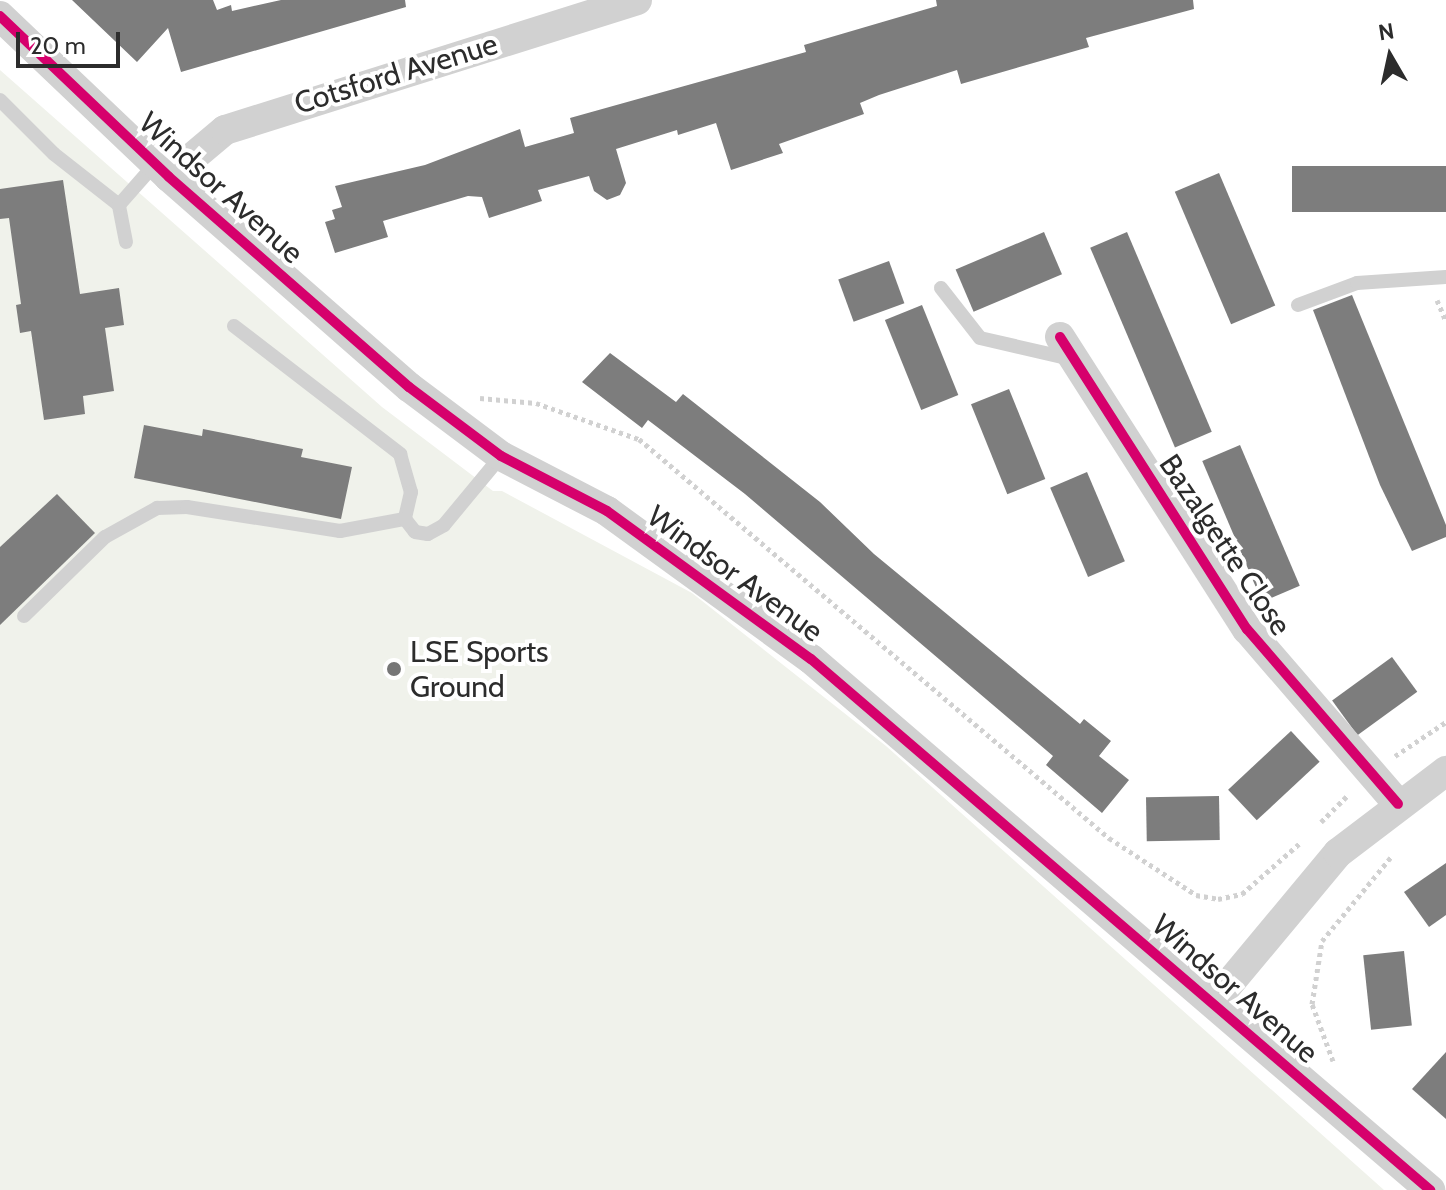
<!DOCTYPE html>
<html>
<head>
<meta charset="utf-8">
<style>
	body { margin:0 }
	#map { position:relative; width:1446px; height:1190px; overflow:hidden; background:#fff; font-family:Cabin,sans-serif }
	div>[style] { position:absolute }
	.green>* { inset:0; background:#f0f2eb }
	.building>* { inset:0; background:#7d7d7d; transform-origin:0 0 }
	.path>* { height:5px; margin-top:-2.5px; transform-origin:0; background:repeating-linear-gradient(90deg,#d1d1d1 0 4px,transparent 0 8px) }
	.lane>* { height:14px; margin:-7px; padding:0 7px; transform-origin:7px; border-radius:7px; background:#d1d1d1 }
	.street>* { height:30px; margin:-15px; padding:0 15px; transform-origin:15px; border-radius:15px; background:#d1d1d1 }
	.cycleway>* { height:10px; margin:-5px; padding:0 5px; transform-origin:5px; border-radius:5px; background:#d6006c }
	.dots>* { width:22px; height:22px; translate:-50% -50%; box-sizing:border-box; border:4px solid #fff; border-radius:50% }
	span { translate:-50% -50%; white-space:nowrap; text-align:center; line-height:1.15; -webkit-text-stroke:8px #fff; paint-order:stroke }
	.street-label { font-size:30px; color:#2c2c2c }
	.poi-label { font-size:30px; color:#2c2c2c }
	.left { translate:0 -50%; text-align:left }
	.north { position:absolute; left:1350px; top:16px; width:80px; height:80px; -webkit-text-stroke:6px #fff; paint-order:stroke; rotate:351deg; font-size:22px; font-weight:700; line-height:32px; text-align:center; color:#2c2c2c }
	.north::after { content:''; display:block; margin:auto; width:28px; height:36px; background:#2c2c2c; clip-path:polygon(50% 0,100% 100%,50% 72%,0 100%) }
	.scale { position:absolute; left:16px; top:32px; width:104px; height:36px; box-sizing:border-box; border:4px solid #2c2c2c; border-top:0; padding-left:10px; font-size:24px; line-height:28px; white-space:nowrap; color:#2c2c2c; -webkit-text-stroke:6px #fff; paint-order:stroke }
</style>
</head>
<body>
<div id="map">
	<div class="green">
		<i style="clip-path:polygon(0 70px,382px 407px,493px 491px,502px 491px,692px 593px,886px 746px,1384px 1190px,0 1190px)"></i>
	</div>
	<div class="building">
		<i style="clip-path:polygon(72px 0,213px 0,217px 10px,231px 5px,232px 11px,281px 0,405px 0,406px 7px,181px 72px,168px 28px,137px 62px)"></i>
		<i style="clip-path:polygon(936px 0,1193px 0,1194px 9px,1086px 38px,1089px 47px,961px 84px,957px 70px,879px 95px,860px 103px,864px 114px,779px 144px,783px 153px,731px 170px,716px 123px,678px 135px,677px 130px,616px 149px,626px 183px,620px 195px,607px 200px,594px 191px,589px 176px,538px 190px,542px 201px,489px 218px,482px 197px,468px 196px,383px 221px,388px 237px,335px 253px,325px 222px,335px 219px,332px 210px,342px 207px,335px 186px,425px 165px,520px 129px,525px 147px,574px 133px,570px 118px,806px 52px,804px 45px,937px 6px)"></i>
		<i style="left:1446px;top:166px;width:46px;height:154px;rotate:90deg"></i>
		<i style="left:1219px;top:173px;width:144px;height:48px;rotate:67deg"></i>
		<i style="clip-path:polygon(63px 180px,80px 294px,119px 288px,124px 325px,105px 328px,114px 391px,83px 396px,85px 414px,44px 420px,31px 331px,20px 333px,16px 305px,21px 304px,9px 218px,0 219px,0 189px)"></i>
		<i style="left:1044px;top:232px;width:46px;height:96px;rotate:67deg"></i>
		<i style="left:1127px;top:232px;width:217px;height:40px;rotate:67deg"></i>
		<i style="left:889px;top:261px;width:45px;height:54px;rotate:70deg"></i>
		<i style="clip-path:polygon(1352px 295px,1446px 525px,1446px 537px,1412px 551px,1380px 485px,1313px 310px)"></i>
		<i style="left:922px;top:305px;width:97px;height:40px;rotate:68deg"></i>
		<i style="clip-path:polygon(610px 353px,676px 402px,683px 394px,820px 502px,874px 554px,1080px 724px,1084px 719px,1111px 741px,1099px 756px,1129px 780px,1102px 813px,1046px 765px,1053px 756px,745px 494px,648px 420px,642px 428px,582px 382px)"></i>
		<i style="left:1009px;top:389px;width:97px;height:41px;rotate:68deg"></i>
		<i style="clip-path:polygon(144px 425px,202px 436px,203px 429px,303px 449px,301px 457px,352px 467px,341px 519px,134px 478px)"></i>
		<i style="left:1240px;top:445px;width:153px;height:41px;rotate:67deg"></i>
		<i style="left:1087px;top:472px;width:97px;height:40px;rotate:67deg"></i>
		<i style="clip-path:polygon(57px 494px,95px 533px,0 625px,0 547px)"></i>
		<i style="left:1392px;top:657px;width:43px;height:74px;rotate:54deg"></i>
		<i style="left:1291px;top:731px;width:42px;height:86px;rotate:47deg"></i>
		<i style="left:1219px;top:796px;width:44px;height:73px;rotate:89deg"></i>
		<i style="clip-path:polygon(1446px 863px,1446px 915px,1429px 927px,1404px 892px)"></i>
		<i style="left:1404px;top:951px;width:75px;height:41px;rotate:84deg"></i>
		<i style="clip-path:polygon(1446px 1052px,1446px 1119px,1412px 1089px)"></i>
	</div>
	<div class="path">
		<i style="left:1437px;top:300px;width:23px;rotate:67deg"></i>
		<i style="left:480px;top:398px;width:56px;rotate:5.1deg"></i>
		<i style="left:536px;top:403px;width:109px;rotate:19.3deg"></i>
		<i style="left:639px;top:439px;width:617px;rotate:40.33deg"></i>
		<i style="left:1109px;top:838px;width:104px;rotate:33.2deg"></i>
		<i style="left:1196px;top:895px;width:22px;rotate:10deg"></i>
		<i style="left:1218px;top:899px;width:25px;rotate:-12deg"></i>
		<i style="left:1242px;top:894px;width:77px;rotate:-41.3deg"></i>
		<i style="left:1395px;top:756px;width:61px;rotate:-33.7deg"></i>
		<i style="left:1321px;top:822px;width:38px;rotate:-45deg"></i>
		<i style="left:1333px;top:1061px;width:61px;rotate:-110.2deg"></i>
		<i style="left:1312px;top:1004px;width:64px;rotate:-81deg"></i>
		<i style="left:1322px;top:941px;width:109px;rotate:-50.6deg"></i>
	</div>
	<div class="lane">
		<i style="left:0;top:100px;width:76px;rotate:45deg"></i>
		<i style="left:54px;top:154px;width:83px;rotate:38.1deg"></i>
		<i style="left:126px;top:242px;width:38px;rotate:-101deg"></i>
		<i style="left:119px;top:205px;width:55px;rotate:-48.7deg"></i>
		<i style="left:941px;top:288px;width:63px;rotate:52deg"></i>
		<i style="left:980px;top:338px;width:93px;rotate:13deg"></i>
		<i style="left:1298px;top:305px;width:63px;rotate:-20.4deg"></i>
		<i style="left:1357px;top:283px;width:89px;rotate:-3.9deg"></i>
		<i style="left:234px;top:326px;width:210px;rotate:37.6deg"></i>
		<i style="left:400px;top:454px;width:40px;rotate:74deg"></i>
		<i style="left:411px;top:492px;width:28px;rotate:103deg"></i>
		<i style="left:24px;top:616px;width:113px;rotate:-44.3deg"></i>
		<i style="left:105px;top:537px;width:60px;rotate:-29.1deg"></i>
		<i style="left:157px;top:508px;width:30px;rotate:-2deg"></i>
		<i style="left:187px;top:507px;width:155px;rotate:8.9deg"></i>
		<i style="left:340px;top:531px;width:66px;rotate:-10.5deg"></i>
		<i style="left:405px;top:519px;width:16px;rotate:52deg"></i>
		<i style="left:415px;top:532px;width:13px;rotate:9deg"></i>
		<i style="left:428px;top:534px;width:18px;rotate:-29deg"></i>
		<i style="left:444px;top:525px;width:89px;rotate:-50.4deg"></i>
	</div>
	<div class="street">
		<i style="left:0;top:16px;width:233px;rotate:43.6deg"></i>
		<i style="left:169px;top:177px;width:319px;rotate:41.2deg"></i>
		<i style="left:409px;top:387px;width:115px;rotate:36.9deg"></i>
		<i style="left:501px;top:456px;width:119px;rotate:27.4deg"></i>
		<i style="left:607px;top:511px;width:252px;rotate:36deg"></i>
		<i style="left:811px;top:659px;width:816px;rotate:40.62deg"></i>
		<i style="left:169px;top:177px;width:73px;rotate:-40deg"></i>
		<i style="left:225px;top:130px;width:432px;rotate:-17.5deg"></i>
		<i style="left:1060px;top:337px;width:347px;rotate:57.4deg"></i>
		<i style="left:1247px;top:629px;width:231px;rotate:49.2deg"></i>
		<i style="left:1213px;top:1003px;width:195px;rotate:-50.2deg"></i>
		<i style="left:1338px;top:853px;width:136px;rotate:-37.2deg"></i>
	</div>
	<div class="cycleway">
		<i style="left:0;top:16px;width:233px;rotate:43.6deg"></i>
		<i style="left:169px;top:177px;width:319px;rotate:41.2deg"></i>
		<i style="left:409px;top:387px;width:115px;rotate:36.9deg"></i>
		<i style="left:501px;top:456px;width:119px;rotate:27.4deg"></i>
		<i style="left:607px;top:511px;width:252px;rotate:36deg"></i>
		<i style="left:811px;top:659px;width:816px;rotate:40.62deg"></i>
		<i style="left:1060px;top:337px;width:347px;rotate:57.4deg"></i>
		<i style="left:1247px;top:629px;width:231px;rotate:49.2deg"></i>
	</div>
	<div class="dots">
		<i style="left:394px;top:669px;background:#767676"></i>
	</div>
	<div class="street-label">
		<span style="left:396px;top:74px;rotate:-17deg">Cotsford Avenue</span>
		<span style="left:221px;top:188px;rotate:42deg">Windsor Avenue</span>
		<span style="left:1225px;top:545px;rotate:56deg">Bazalgette Close</span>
		<span style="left:735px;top:574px;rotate:36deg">Windsor Avenue</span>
		<span style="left:1235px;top:989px;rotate:41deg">Windsor Avenue</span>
	</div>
	<div class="poi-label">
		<span class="left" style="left:410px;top:669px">LSE Sports<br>Ground</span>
	</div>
	<div class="north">N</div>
	<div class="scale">20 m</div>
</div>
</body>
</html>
